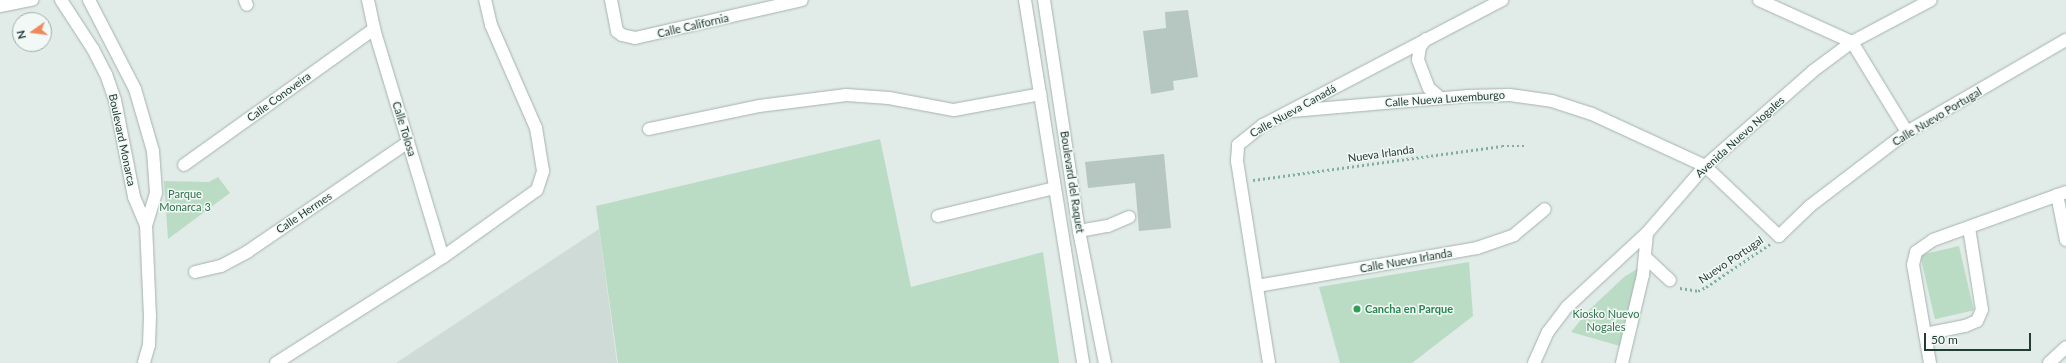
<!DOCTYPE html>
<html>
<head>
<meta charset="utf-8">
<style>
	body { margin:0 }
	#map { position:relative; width:2066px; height:363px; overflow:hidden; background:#e1ebe7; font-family:Lato,sans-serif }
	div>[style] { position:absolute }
	.built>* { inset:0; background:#cfdbd6 }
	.green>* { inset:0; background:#badcc5; transform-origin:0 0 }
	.building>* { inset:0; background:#b6c6c1 }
	.path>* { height:2.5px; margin-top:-1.25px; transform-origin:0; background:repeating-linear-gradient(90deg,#82afa3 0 2px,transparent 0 5px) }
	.roads { filter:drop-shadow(0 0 1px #a4b3ae) drop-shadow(0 0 1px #a4b3ae) }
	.minor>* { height:12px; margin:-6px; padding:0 6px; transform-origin:6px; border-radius:6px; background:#fff }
	.dots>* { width:11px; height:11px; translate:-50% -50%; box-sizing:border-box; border:2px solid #f2f8f5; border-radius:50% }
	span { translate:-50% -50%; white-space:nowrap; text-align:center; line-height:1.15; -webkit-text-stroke:3px #f2f8f5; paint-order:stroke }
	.street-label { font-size:11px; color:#223c36 }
	.park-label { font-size:11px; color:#2d724b }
	.leisure-label { font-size:11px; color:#27864d; font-weight:700 }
	.left { translate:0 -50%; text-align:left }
	.north { position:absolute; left:12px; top:12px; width:40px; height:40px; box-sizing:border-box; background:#f2f8f5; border:1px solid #9fada9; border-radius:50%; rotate:256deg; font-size:11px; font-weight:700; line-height:16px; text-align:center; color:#223c36 }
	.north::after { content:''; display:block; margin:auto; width:14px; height:18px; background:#f0885b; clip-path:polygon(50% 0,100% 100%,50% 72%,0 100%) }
	.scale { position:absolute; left:1924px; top:333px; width:107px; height:18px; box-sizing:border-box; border:2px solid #223c36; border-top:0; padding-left:5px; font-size:12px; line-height:14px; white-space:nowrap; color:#223c36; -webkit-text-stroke:3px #f2f8f5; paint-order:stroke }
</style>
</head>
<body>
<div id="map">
	<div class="built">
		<i style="clip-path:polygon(599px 229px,617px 363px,396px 363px)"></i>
	</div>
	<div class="green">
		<i style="clip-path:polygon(880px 139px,911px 287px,1043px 252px,1059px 363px,618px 363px,596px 206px)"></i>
		<i style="clip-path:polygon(218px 177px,230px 193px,168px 239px,164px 181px,209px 182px)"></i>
		<i style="left:1959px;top:246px;width:66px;height:40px;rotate:77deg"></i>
		<i style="clip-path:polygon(1469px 262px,1473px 316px,1412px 363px,1340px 363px,1319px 287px)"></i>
		<i style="clip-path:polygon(1640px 267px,1620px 346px,1571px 332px,1588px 311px,1624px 277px)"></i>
	</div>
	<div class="building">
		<i style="clip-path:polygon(1188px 10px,1198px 77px,1173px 81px,1174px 90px,1151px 94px,1143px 31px,1166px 28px,1165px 12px)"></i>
		<i style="clip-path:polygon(1164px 154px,1171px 228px,1139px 231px,1135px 183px,1088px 188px,1085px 162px)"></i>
	</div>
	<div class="path">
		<i style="left:1253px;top:180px;width:251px;rotate:-7.8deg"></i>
		<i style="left:1502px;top:146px;width:22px"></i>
		<i style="left:1680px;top:288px;width:18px;rotate:9deg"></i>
		<i style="left:1698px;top:291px;width:9px;rotate:-27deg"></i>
		<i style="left:1706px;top:287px;width:77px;rotate:-33.9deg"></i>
	</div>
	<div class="roads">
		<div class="minor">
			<i style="left:61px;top:0;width:59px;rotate:56.9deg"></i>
			<i style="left:93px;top:49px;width:28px;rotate:63deg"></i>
			<i style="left:106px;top:74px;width:28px;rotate:71deg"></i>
			<i style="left:115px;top:100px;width:99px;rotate:78.9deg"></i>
			<i style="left:134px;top:197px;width:30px;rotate:67deg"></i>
			<i style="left:89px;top:0;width:100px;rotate:62.7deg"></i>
			<i style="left:135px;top:89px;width:65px;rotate:73.8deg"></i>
			<i style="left:153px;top:151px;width:42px;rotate:85.9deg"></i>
			<i style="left:156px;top:193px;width:34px;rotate:107deg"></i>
			<i style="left:146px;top:225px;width:91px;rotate:87.5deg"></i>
			<i style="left:150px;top:316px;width:29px;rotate:92deg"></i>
			<i style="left:149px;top:345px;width:19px;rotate:106deg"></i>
			<i style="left:245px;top:0;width:5px;rotate:68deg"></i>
			<i style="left:368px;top:0;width:30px;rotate:78deg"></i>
			<i style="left:374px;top:29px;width:238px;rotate:73.2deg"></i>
			<i style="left:611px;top:0;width:32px;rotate:79deg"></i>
			<i style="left:617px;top:31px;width:6px;rotate:39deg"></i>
			<i style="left:622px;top:35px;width:13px;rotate:13deg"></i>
			<i style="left:635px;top:38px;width:171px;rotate:-12.8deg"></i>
			<i style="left:1025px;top:0;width:368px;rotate:80.9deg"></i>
			<i style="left:1044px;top:0;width:234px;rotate:81.4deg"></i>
			<i style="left:1079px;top:231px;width:135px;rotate:78.9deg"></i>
			<i style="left:1759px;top:0;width:102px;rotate:24.3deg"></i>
			<i style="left:1852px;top:42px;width:105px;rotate:58.6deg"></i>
			<i style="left:0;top:6px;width:33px;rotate:-11deg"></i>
			<i style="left:1426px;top:39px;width:10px;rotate:127deg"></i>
			<i style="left:1420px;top:47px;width:13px;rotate:99deg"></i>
			<i style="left:1418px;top:60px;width:30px;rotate:69deg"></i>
			<i style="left:1429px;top:88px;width:15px;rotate:42deg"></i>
			<i style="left:1292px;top:111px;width:177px;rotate:-4.9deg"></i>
			<i style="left:1468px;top:96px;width:42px;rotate:-1.4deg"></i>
			<i style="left:1510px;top:95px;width:42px;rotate:8.1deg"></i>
			<i style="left:1552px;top:101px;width:42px;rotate:18deg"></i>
			<i style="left:1592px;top:114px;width:124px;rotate:24.7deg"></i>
			<i style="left:1705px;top:166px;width:102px;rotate:43.4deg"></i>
			<i style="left:1779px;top:236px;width:43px;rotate:-44.1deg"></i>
			<i style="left:1810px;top:206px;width:122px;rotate:-37.3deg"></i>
			<i style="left:1907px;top:132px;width:184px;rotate:-30.1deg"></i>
			<i style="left:649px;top:129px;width:112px;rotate:-11.8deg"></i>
			<i style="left:759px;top:106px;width:88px;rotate:-7.2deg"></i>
			<i style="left:846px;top:95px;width:43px;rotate:4deg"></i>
			<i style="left:889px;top:98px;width:66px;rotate:10.5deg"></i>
			<i style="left:954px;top:110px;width:88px;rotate:-10.4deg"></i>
			<i style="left:184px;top:165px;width:234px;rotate:-35.6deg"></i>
			<i style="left:2057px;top:195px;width:46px;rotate:78.7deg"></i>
			<i style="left:938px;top:216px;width:120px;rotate:-13.5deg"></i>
			<i style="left:1079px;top:231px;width:29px;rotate:-10deg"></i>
			<i style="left:1108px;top:226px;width:23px;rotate:-23deg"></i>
			<i style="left:1645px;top:257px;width:34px;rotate:43deg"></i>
			<i style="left:195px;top:272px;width:27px;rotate:-13deg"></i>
			<i style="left:221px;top:266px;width:30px;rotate:-28deg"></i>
			<i style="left:247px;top:252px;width:195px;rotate:-34.3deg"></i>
			<i style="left:1257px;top:286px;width:223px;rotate:-9.8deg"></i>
			<i style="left:1477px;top:248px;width:39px;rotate:-19deg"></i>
			<i style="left:1514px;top:235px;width:40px;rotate:-40deg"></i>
			<i style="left:1925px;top:334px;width:41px;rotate:-11.3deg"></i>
			<i style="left:1965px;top:326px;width:13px;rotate:-23deg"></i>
			<i style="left:1977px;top:321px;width:12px;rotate:-66deg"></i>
			<i style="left:1982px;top:310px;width:83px;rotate:-99deg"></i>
			<i style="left:276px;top:363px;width:198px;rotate:-32.4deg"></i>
			<i style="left:443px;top:257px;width:115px;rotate:-35.5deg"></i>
			<i style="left:537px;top:190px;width:20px;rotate:-72deg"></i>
			<i style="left:543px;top:171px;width:44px;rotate:-99.2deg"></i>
			<i style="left:536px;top:128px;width:112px;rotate:-113.6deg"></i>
			<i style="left:491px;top:25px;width:26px;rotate:-103deg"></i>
			<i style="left:1269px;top:363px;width:205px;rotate:-99deg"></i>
			<i style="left:1237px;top:161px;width:16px;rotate:-86deg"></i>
			<i style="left:1238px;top:145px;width:32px;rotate:-39deg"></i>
			<i style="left:1263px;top:125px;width:270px;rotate:-27.6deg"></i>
			<i style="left:1534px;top:363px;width:34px;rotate:-66deg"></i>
			<i style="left:1548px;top:332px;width:31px;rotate:-53deg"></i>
			<i style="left:1567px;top:307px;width:109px;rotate:-42.8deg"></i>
			<i style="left:1647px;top:233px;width:89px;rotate:-49.1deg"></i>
			<i style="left:1705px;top:166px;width:144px;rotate:-41.3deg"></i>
			<i style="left:1813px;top:71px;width:49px;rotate:-36.6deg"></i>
			<i style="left:1852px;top:42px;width:89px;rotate:-28deg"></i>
			<i style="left:1622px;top:363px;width:90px;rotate:-76.6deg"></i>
			<i style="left:1643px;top:275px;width:42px;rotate:-84.6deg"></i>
			<i style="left:1930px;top:363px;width:99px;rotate:-99.8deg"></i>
			<i style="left:1913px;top:265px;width:13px;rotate:-77deg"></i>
			<i style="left:1916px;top:252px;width:21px;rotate:-35deg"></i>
			<i style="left:1933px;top:240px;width:141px;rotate:-19.8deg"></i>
			<i style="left:2049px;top:363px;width:23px;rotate:-43deg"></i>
		</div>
	</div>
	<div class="dots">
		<i style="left:1357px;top:309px;background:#2e9e5b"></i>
	</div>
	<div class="street-label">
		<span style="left:693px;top:26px;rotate:-13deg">Calle California</span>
		<span style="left:279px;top:97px;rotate:-36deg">Calle Conoveira</span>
		<span style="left:1445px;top:99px;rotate:-4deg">Calle Nueva Luxemburgo</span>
		<span style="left:1293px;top:111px;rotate:-29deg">Calle Nueva Canadá</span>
		<span style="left:1937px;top:117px;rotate:-31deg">Calle Nuevo Portugal</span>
		<span style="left:404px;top:129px;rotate:73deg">Calle Tolosa</span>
		<span style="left:1740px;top:137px;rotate:-42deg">Avenida Nuevo Nogales</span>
		<span style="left:122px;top:140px;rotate:78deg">Boulevard Monarca</span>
		<span style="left:1381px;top:154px;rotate:-8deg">Nueva Irlanda</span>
		<span style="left:1072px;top:182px;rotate:81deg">Boulevard del Raquet</span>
		<span style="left:304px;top:213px;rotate:-34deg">Calle Hermes</span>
		<span style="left:1731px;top:260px;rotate:-34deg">Nuevo Portugal</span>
		<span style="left:1406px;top:261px;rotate:-10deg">Calle Nueva Irlanda</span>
	</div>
	<div class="park-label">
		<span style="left:185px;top:201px">Parque<br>Monarca 3</span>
		<span style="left:1606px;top:321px">Kiosko Nuevo<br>Nogales</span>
	</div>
	<div class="leisure-label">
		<span class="left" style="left:1365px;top:309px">Cancha en Parque</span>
	</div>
	<div class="north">N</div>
	<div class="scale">50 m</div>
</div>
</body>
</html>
